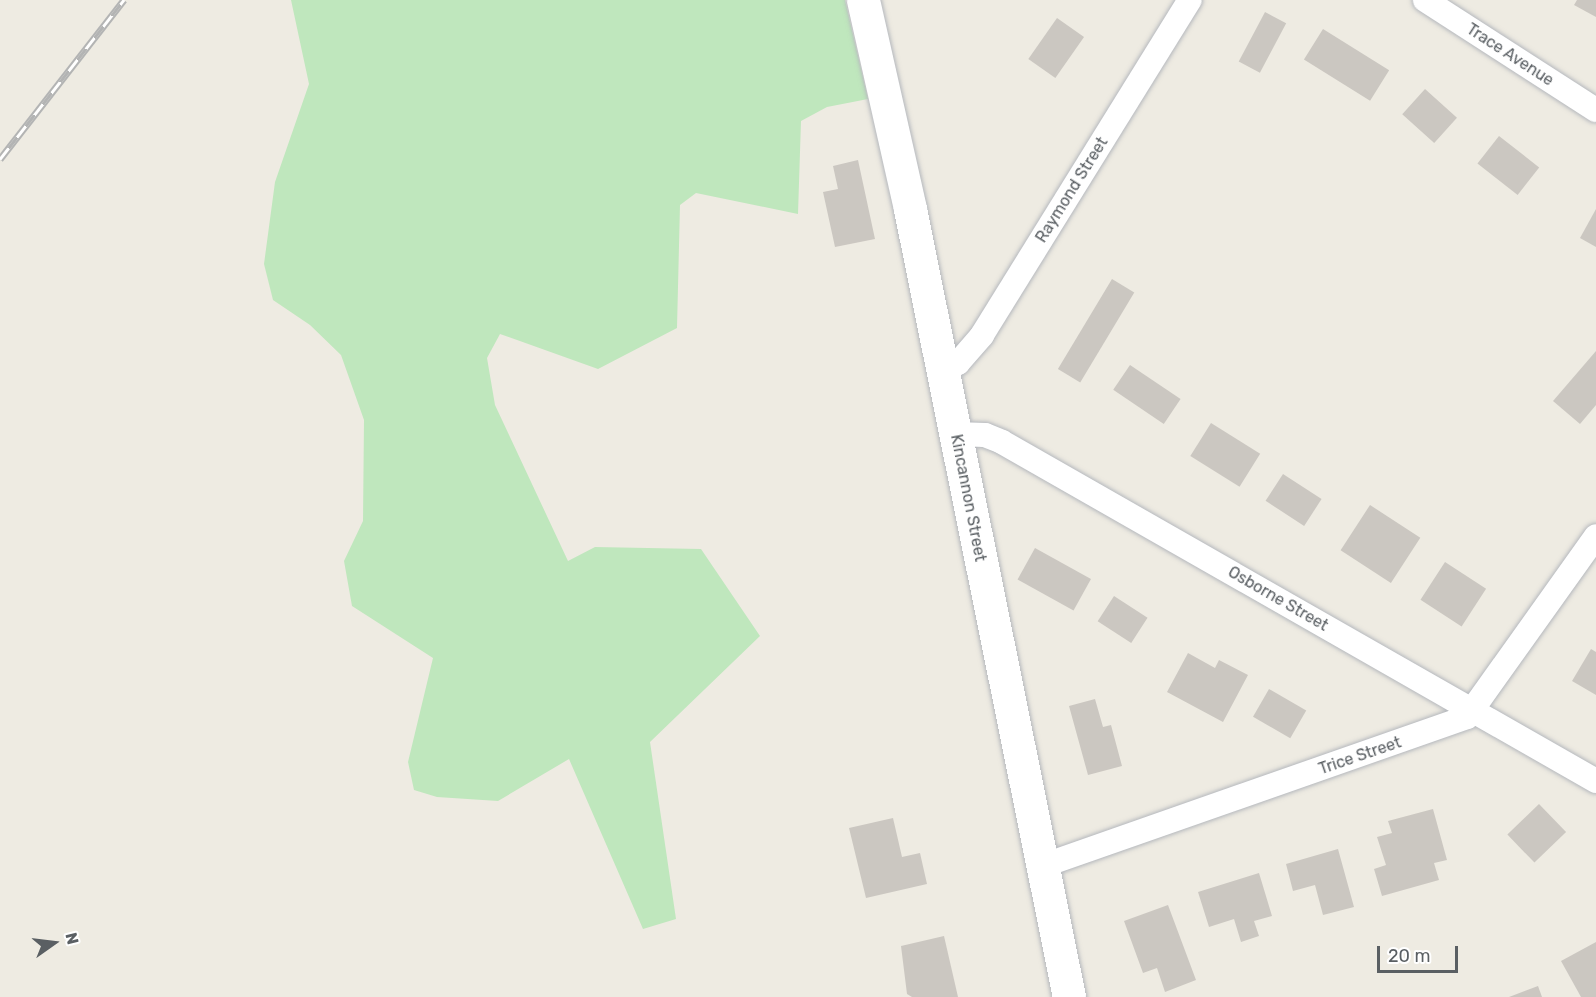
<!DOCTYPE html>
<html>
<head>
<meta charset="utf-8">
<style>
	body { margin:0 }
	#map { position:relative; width:1596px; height:997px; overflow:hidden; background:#eeebe2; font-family:Rubik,sans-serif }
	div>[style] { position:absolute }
	.green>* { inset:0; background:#bfe7bd }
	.building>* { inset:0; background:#cbc7c1; transform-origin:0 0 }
	.roads { filter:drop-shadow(0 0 2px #b5b8bd) drop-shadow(0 0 2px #b5b8bd) }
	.street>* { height:24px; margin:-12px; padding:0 12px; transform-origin:12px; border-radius:12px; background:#fff }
	.secondary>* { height:33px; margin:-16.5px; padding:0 16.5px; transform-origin:16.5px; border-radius:16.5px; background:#fff }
	.rail>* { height:7px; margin-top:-3.5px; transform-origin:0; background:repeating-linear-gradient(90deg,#fff 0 14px,#b3b4b4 0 28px); box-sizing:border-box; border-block:2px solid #b3b4b4 }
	span { translate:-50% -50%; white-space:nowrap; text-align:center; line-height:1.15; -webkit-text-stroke:4.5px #fff; paint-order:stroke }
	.street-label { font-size:16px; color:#5a5f63 }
	.north { position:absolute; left:24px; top:913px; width:60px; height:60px; -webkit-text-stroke:4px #fff; paint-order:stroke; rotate:76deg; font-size:16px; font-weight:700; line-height:24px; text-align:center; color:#5a5f63 }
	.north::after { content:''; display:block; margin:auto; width:21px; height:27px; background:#5a5f63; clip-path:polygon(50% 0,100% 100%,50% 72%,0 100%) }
	.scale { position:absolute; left:1377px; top:946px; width:81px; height:27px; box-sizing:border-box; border:3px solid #5a5f63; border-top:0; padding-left:8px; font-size:18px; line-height:21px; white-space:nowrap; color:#5a5f63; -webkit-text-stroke:4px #fff; paint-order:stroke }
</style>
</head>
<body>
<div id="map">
	<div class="green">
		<i style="clip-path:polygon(291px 0,845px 0,868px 99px,827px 107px,801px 121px,798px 214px,696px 193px,680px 205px,677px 328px,598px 369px,500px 334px,487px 358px,495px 405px,568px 561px,595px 547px,701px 549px,760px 636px,650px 742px,676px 919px,643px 929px,569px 759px,498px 801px,437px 797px,414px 790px,408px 762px,433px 658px,352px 606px,344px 561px,363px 521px,364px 420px,341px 355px,310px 325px,273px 300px,264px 264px,275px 182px,309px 84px)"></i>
	</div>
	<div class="building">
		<i style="clip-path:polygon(1577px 0,1596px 0,1596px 17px,1574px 5px)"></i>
		<i style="left:1265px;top:12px;width:24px;height:56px;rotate:28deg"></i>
		<i style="left:1057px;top:18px;width:33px;height:50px;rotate:35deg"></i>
		<i style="left:1323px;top:29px;width:78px;height:36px;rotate:32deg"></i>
		<i style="left:1425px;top:89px;width:43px;height:34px;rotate:42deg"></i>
		<i style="left:1499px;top:136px;width:51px;height:35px;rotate:38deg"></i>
		<i style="clip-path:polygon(858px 160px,875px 239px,835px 247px,823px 192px,838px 189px,833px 166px)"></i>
		<i style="clip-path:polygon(1596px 209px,1596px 247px,1580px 238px)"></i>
		<i style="left:1112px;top:279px;width:26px;height:105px;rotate:31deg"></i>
		<i style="clip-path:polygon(1596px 351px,1596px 405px,1580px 424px,1553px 401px)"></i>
		<i style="left:1130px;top:365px;width:61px;height:30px;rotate:34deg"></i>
		<i style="left:1211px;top:423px;width:58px;height:39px;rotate:32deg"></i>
		<i style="left:1283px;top:474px;width:46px;height:32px;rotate:33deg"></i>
		<i style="left:1370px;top:505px;width:60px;height:54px;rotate:33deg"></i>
		<i style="left:1035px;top:548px;width:64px;height:36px;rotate:29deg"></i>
		<i style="left:1445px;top:562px;width:49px;height:45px;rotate:33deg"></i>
		<i style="left:1114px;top:596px;width:40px;height:30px;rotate:33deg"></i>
		<i style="clip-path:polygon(1591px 649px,1596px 652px,1596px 695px,1572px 681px)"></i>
		<i style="clip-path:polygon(1188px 653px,1215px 668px,1219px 660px,1248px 675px,1223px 722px,1167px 692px)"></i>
		<i style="left:1269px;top:689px;width:43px;height:32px;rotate:30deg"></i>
		<i style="clip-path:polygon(1095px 699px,1103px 727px,1111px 725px,1122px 766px,1088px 775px,1069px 706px)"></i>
		<i style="left:1539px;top:804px;width:39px;height:44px;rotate:46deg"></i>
		<i style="clip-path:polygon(1433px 809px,1447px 860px,1434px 863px,1439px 880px,1382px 896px,1374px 869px,1386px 865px,1377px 837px,1392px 833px,1388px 821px)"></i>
		<i style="clip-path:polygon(893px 818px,902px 857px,920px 853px,927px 884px,866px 898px,849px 828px)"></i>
		<i style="clip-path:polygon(1338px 849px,1354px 907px,1323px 915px,1315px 885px,1293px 891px,1286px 864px)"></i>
		<i style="clip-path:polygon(1259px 873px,1272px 916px,1254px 921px,1259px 936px,1241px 942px,1234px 919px,1209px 927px,1198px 892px)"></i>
		<i style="clip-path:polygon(1168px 905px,1196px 980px,1165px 992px,1157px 968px,1143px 973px,1124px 921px)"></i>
		<i style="clip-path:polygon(944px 936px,958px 997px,912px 997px,907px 994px,901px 946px)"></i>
		<i style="clip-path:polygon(1596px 942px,1596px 997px,1581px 997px,1561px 961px)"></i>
		<i style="clip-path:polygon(1538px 986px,1542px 997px,1509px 997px)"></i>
	</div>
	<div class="roads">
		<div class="street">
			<i style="left:1425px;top:0;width:203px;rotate:32.8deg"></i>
			<i style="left:943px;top:371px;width:17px;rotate:-28deg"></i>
			<i style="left:958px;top:363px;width:37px;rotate:-49deg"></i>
			<i style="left:982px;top:335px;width:394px;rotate:-58.2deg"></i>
			<i style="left:955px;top:434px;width:30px;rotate:2deg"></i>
			<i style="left:985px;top:435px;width:18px;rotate:22deg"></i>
			<i style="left:1002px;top:442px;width:684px;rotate:29.71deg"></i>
			<i style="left:1042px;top:866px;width:450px;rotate:-19.3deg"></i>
			<i style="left:1467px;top:717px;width:222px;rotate:-54.5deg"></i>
		</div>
		<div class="secondary">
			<i style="left:863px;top:0;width:214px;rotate:77.3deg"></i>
			<i style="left:910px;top:209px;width:804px;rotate:78.59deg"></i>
		</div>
	</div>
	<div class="rail">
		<i style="left:0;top:159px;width:202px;rotate:-52.1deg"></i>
	</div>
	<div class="street-label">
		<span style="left:1510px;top:55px;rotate:33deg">Trace Avenue</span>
		<span style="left:1072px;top:190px;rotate:-58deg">Raymond Street</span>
		<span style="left:968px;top:498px;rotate:79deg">Kincannon Street</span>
		<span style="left:1278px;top:599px;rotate:30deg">Osborne Street</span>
		<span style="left:1360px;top:756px;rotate:-19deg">Trice Street</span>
	</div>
	<div class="north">N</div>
	<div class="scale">20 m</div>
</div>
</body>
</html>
